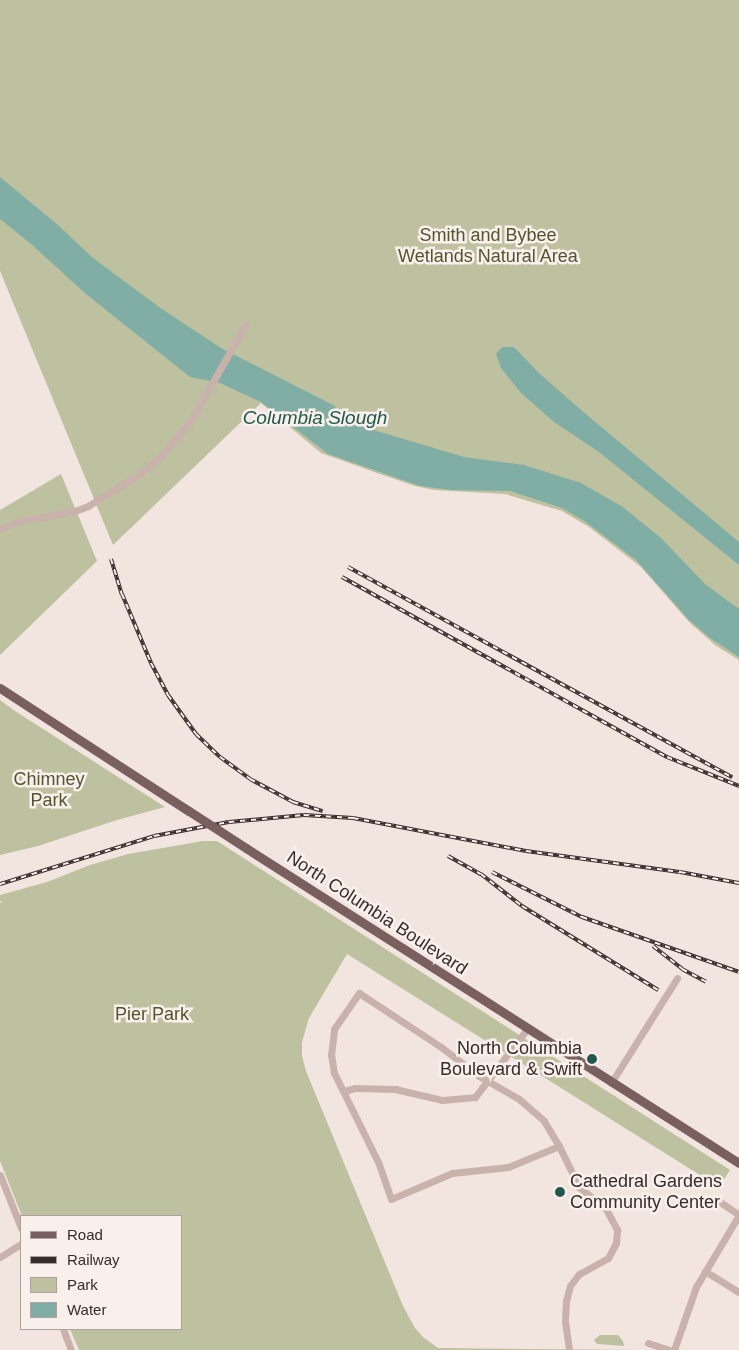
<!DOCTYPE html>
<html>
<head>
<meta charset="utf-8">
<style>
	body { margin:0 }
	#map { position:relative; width:739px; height:1350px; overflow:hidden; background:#f2e5e0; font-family:Helvetica,sans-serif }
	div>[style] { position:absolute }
	.green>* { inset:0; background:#bec1a0 }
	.water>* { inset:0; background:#80aea4 }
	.minor>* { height:7px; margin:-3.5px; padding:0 3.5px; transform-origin:3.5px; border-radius:3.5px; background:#cab2ac }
	.major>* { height:9px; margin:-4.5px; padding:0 4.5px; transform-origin:4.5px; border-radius:4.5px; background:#795f5d }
	.rail>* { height:4px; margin-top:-2px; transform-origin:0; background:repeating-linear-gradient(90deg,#f9f0ec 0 5.5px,#382b2b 0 11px); box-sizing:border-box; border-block:1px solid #382b2b }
	.major-bridge>* { height:9px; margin:-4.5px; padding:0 4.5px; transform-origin:4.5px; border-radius:4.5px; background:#795f5d }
	.dots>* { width:14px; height:14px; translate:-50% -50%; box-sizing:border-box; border:2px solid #f9f0ec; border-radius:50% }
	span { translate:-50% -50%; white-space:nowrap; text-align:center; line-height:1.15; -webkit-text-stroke:5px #f9f0ec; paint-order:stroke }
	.park-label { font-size:18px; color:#515530 }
	.street-label { font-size:18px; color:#382b2b }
	.poi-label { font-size:18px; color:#382b2b }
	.right { translate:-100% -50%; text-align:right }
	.left { translate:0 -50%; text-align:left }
	.water-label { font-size:19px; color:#22584e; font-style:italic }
	.legend { position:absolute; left:20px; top:1215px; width:162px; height:115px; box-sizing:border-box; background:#f9f0ec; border:1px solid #aca19f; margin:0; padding:6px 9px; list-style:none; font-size:15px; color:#382b2b }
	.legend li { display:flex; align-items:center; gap:10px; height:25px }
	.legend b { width:25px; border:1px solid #aca19f }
</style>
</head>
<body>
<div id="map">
	<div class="green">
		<i style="clip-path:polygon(0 0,739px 0,739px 660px,715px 645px,689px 622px,641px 567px,589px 527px,562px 511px,505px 494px,434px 490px,415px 486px,380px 474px,321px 453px,261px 403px,113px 545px,0 271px)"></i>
		<i style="clip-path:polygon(61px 474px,97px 561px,0 655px,0 510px)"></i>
		<i style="clip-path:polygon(0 700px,15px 711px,165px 807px,117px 820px,38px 846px,0 855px)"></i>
		<i style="clip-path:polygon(203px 841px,217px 841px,730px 1170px,719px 1187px,347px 954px,309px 1018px,302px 1042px,302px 1056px,306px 1071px,403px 1306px,415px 1328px,423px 1337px,438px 1348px,639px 1350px,79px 1350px,70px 1329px,181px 1329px,181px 1216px,22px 1216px,0 1161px,0 903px,3px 902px,0 901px,0 895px,47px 882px,90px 865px,128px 854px)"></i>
		<i style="clip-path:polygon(600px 1335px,618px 1335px,623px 1341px,624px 1346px,597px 1344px,594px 1340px)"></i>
	</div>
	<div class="water">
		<i style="clip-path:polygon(0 177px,58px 225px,93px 258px,159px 307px,221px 348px,335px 406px,338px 419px,363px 422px,370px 429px,464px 457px,524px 465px,581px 483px,623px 507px,662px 539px,705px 584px,739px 609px,739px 657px,710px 638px,689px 620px,636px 560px,583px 520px,562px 508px,510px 491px,451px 490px,420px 486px,328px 454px,261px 402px,220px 383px,190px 377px,86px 294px,31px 244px,0 219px)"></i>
		<i style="clip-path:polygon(502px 347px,514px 347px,540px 374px,581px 410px,739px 542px,739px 565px,599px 452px,554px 422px,521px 393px,501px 368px,496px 354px)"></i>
	</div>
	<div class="minor">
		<i style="left:0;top:529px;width:17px;rotate:-24deg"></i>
		<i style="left:16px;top:522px;width:60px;rotate:-10.6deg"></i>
		<i style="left:75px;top:511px;width:14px;rotate:-21deg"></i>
		<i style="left:88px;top:506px;width:62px;rotate:-31.9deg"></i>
		<i style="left:141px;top:473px;width:23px;rotate:-40deg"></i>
		<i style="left:159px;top:458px;width:48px;rotate:-49.3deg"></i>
		<i style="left:190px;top:422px;width:113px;rotate:-60.3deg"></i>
		<i style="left:611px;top:1083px;width:124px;rotate:-57.8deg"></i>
		<i style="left:344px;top:1091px;width:11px;rotate:-15deg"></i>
		<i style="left:355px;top:1088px;width:40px;rotate:1.4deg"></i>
		<i style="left:395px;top:1089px;width:48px;rotate:13.2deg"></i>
		<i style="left:442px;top:1100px;width:33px;rotate:-5deg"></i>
		<i style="left:475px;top:1097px;width:86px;rotate:-52.6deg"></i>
		<i style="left:559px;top:1146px;width:55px;rotate:157.6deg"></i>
		<i style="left:508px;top:1167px;width:56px;rotate:173.9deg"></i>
		<i style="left:452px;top:1173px;width:66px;rotate:156.9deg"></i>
		<i style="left:391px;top:1199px;width:37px;rotate:-109deg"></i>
		<i style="left:379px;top:1164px;width:102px;rotate:-116.3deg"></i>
		<i style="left:334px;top:1073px;width:18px;rotate:-99deg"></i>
		<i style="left:331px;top:1055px;width:26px;rotate:-83deg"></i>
		<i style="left:334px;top:1029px;width:44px;rotate:-55.2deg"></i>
		<i style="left:359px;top:993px;width:98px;rotate:33.4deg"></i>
		<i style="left:441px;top:1047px;width:48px;rotate:37.3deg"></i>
		<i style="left:479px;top:1076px;width:46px;rotate:29.9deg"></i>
		<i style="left:519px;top:1099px;width:33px;rotate:41deg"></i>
		<i style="left:544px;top:1121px;width:29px;rotate:59deg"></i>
		<i style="left:559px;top:1146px;width:46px;rotate:64deg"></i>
		<i style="left:579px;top:1187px;width:35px;rotate:39deg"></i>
		<i style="left:606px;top:1209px;width:24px;rotate:62deg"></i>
		<i style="left:617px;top:1230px;width:13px;rotate:94deg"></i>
		<i style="left:616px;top:1243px;width:17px;rotate:118deg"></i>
		<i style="left:608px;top:1258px;width:33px;rotate:151deg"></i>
		<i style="left:579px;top:1274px;width:15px;rotate:127deg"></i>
		<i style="left:570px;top:1286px;width:16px;rotate:105deg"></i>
		<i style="left:566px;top:1301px;width:20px;rotate:93deg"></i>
		<i style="left:565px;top:1321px;width:29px;rotate:82deg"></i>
		<i style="left:0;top:1175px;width:57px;rotate:68.4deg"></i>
		<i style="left:717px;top:1200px;width:27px;rotate:34deg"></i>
		<i style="left:0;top:1257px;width:25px;rotate:-32deg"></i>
		<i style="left:705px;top:1271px;width:40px;rotate:32deg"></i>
		<i style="left:63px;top:1329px;width:22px;rotate:69deg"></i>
		<i style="left:648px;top:1343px;width:22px;rotate:18deg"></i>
		<i style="left:674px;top:1350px;width:67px;rotate:-70.8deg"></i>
		<i style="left:696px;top:1287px;width:84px;rotate:-59.2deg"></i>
	</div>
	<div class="major">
		<i style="left:0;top:688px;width:225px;rotate:33.1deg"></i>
		<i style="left:246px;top:848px;width:585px;rotate:32.58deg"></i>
	</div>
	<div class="rail">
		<i style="left:111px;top:559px;width:37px;rotate:73deg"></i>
		<i style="left:122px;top:594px;width:75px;rotate:67.2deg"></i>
		<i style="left:151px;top:663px;width:36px;rotate:62deg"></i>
		<i style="left:168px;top:695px;width:48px;rotate:54.3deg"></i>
		<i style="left:196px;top:734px;width:33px;rotate:44deg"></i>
		<i style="left:220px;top:757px;width:37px;rotate:36deg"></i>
		<i style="left:250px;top:779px;width:49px;rotate:28.1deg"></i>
		<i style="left:293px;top:802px;width:31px;rotate:17deg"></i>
		<i style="left:348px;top:567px;width:438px;rotate:28.7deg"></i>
		<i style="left:342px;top:577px;width:372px;rotate:29deg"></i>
		<i style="left:667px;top:757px;width:78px;rotate:21.9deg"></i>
		<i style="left:448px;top:856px;width:38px;rotate:29deg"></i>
		<i style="left:481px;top:874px;width:52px;rotate:38deg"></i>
		<i style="left:522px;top:906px;width:160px;rotate:31.7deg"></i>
		<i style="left:492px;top:872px;width:101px;rotate:26.6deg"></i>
		<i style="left:582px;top:917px;width:166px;rotate:19.3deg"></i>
		<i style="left:0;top:884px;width:161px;rotate:-17.3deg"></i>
		<i style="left:154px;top:836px;width:76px;rotate:-10.6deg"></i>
		<i style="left:229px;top:822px;width:75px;rotate:-5.3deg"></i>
		<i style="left:304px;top:815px;width:49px;rotate:3.5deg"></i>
		<i style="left:353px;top:818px;width:176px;rotate:10.8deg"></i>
		<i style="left:526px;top:851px;width:155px;rotate:7.8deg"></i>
		<i style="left:680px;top:872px;width:60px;rotate:10.6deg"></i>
		<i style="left:653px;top:946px;width:37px;rotate:38deg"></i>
		<i style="left:682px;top:969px;width:27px;rotate:28deg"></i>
	</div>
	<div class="major-bridge">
		<i style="left:189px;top:811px;width:68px;rotate:33deg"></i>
	</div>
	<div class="dots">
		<i style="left:592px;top:1059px;background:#22584e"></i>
		<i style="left:560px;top:1192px;background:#22584e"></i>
	</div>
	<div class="park-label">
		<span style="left:488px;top:246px">Smith and Bybee<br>Wetlands Natural Area</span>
		<span style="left:49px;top:790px">Chimney<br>Park</span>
		<span style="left:152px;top:1014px">Pier Park</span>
	</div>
	<div class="street-label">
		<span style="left:377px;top:913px;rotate:33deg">North Columbia Boulevard</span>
	</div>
	<div class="poi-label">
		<span class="right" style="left:582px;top:1059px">North Columbia<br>Boulevard &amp; Swift</span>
		<span class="left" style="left:570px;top:1192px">Cathedral Gardens<br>Community Center</span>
	</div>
	<div class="water-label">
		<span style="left:315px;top:418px">Columbia Slough</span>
	</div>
	<ul class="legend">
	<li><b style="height:6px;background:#795f5d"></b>Road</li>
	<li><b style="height:6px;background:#382b2b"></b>Railway</li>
	<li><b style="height:14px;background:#bec1a0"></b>Park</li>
	<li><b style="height:14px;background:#80aea4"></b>Water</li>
	</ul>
</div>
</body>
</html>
